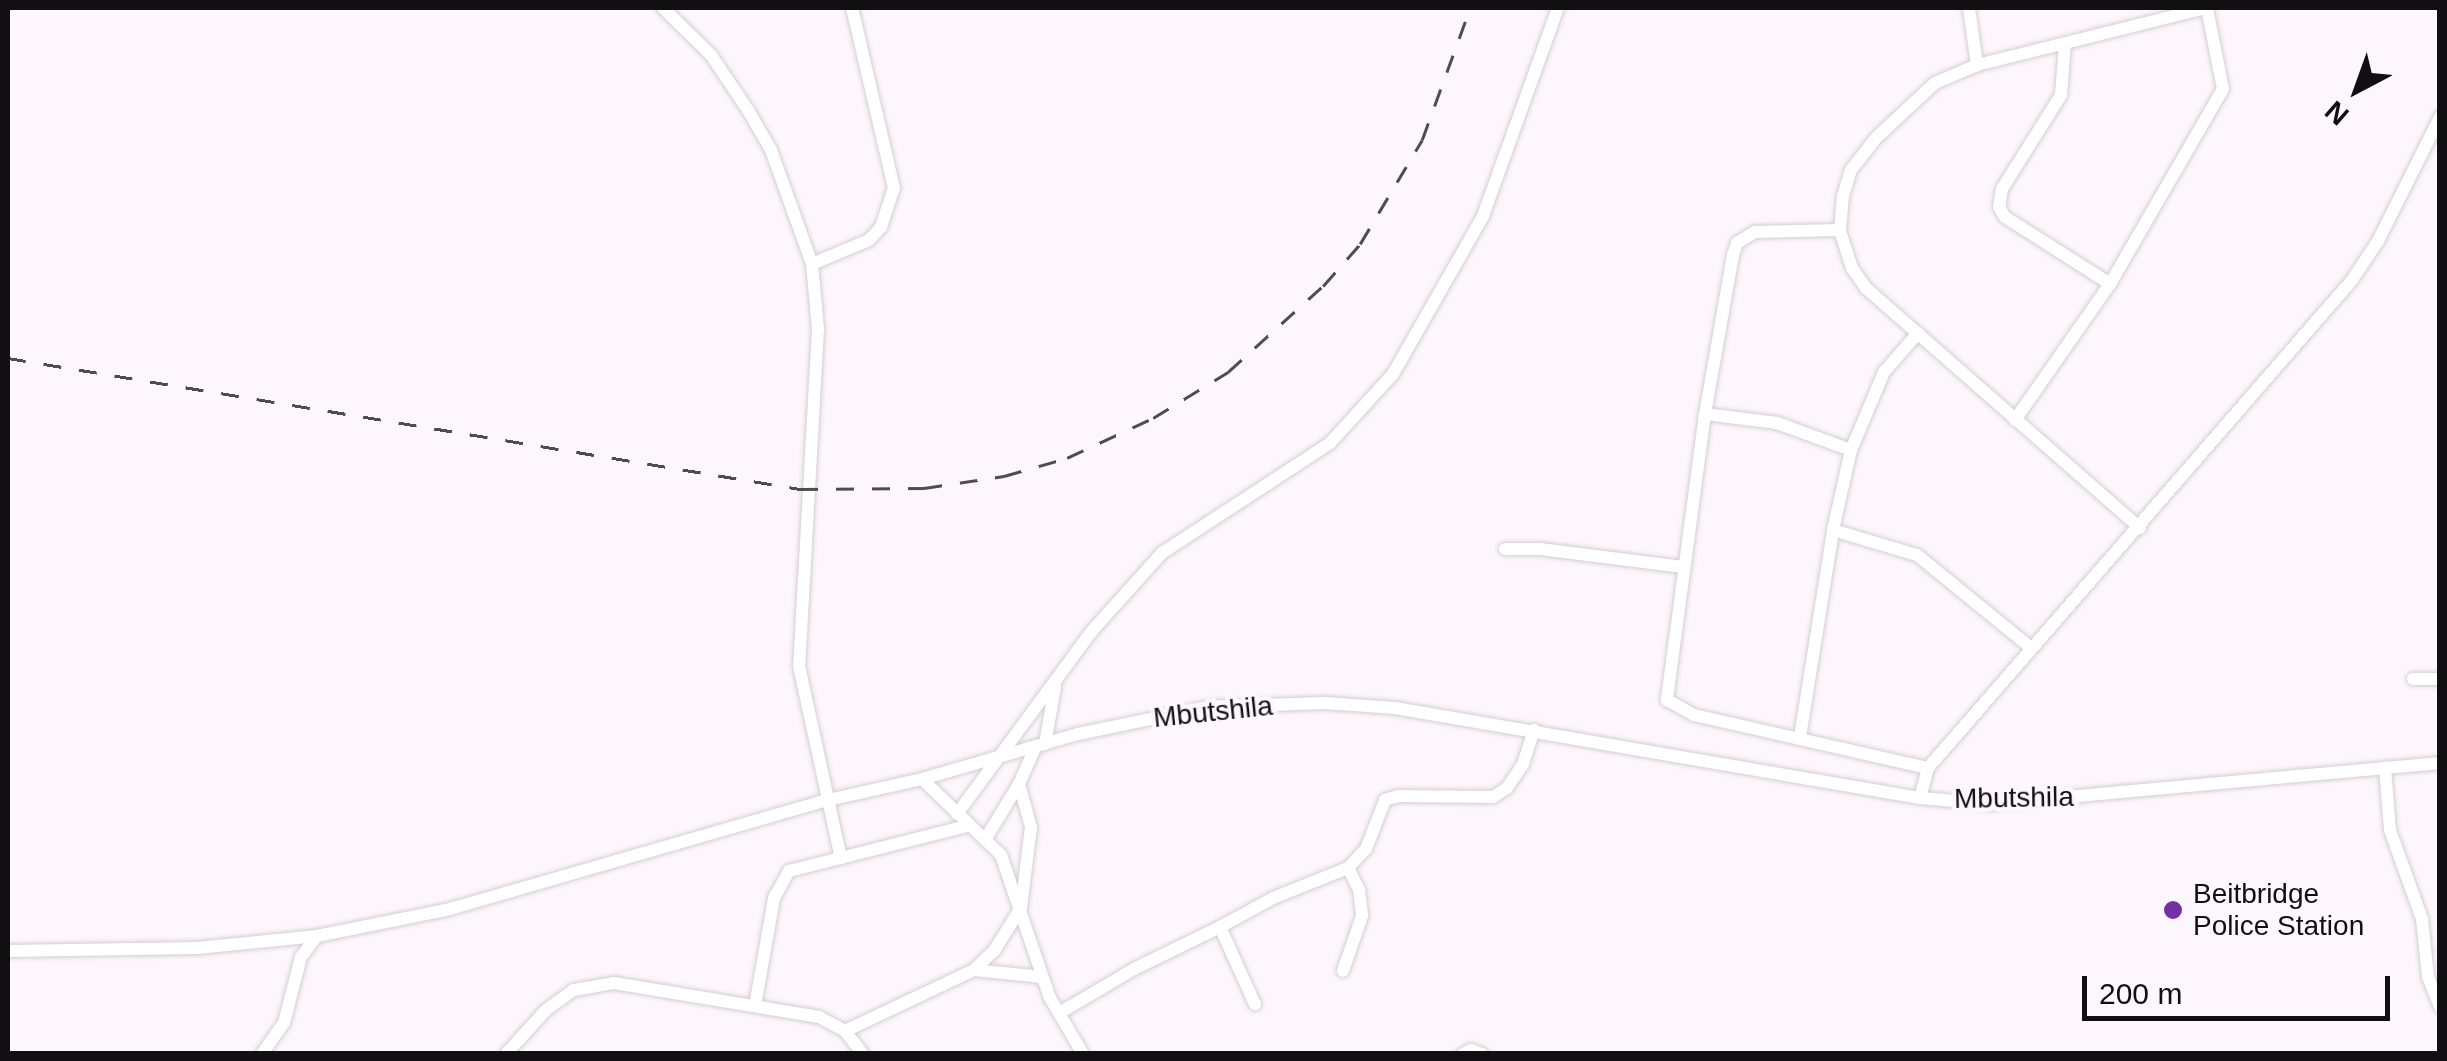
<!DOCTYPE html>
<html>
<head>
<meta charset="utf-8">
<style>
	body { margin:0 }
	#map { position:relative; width:2447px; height:1061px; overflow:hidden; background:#fdf7fd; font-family:Helvetica,sans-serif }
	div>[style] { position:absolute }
	.roads { filter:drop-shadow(0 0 2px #d4ced4) drop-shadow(0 0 2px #d4ced4) }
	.minor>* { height:12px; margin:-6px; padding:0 6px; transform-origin:6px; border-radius:6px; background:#fff }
	.rail>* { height:2.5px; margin-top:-1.25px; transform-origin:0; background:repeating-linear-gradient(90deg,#4f4c4f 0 18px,transparent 0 36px) }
	.dots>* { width:28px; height:28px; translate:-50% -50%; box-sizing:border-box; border:5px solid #fdf7fd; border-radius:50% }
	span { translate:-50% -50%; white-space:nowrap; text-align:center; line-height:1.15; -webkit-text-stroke:9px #fdf7fd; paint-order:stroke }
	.street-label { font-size:28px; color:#110f11 }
	.poi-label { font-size:28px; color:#110f11 }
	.left { translate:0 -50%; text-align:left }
	.frame { position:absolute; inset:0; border:10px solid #110f11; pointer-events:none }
	.north { position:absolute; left:2307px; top:40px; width:100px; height:100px; -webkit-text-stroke:8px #fdf7fd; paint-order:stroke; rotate:221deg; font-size:28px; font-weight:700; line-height:40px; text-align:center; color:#110f11 }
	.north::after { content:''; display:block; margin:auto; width:35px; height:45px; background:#110f11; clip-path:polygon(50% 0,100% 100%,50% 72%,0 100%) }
	.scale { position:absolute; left:2082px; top:976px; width:308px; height:45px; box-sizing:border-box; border:5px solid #110f11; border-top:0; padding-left:12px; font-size:30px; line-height:35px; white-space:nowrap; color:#110f11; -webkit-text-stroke:8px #fdf7fd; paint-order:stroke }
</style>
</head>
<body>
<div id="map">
	<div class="roads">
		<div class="minor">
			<i style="left:663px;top:8px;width:67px;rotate:44.4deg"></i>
			<i style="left:711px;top:55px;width:66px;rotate:56.1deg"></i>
			<i style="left:748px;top:110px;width:46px;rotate:60.1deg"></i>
			<i style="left:771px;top:150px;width:121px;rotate:70.2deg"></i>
			<i style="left:812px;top:264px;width:65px;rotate:84.7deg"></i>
			<i style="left:818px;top:329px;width:338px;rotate:93.2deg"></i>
			<i style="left:799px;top:666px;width:197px;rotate:77.7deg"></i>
			<i style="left:1969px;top:8px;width:58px;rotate:82deg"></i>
			<i style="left:2065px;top:44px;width:51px;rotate:94.5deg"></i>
			<i style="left:2061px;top:95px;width:111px;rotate:122.1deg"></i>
			<i style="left:2002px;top:189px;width:18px;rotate:99deg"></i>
			<i style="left:1999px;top:207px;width:12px;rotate:59deg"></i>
			<i style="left:2005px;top:217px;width:125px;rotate:32.5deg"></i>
			<i style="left:1840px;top:230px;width:85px;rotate:178.7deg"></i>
			<i style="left:1755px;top:232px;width:21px;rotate:149deg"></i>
			<i style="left:1737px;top:243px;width:13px;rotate:108deg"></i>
			<i style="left:1733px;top:255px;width:161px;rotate:100deg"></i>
			<i style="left:1705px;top:414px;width:289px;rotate:97.6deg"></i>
			<i style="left:1667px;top:700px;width:31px;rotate:29deg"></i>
			<i style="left:1694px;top:715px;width:240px;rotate:12.8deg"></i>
			<i style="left:812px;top:264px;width:62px;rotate:-22.8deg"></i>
			<i style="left:869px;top:240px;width:18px;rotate:-47deg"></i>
			<i style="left:881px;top:227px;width:41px;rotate:-71.6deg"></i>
			<i style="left:894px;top:188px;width:185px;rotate:-103.1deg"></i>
			<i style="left:1918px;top:333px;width:52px;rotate:131.1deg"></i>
			<i style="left:1884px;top:372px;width:85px;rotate:112.9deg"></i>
			<i style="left:1851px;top:450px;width:82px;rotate:102.7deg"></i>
			<i style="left:1833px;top:530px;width:88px;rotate:16.6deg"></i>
			<i style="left:1917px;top:555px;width:147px;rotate:39.2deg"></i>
			<i style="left:1705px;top:414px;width:73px;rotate:7.1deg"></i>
			<i style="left:1777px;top:423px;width:79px;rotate:20deg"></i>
			<i style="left:2015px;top:420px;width:166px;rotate:-55.1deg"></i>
			<i style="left:2110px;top:284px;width:225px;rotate:-59.9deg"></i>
			<i style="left:2223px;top:89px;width:83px;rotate:-101.2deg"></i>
			<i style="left:2140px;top:528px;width:364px;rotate:-138.8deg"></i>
			<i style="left:1866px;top:288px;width:24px;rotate:-125deg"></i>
			<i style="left:1852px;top:268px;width:40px;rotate:-108deg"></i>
			<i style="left:1840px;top:230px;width:34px;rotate:-85deg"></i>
			<i style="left:1843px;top:196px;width:27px;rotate:-73deg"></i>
			<i style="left:1851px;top:170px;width:41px;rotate:-52deg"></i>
			<i style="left:1876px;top:138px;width:81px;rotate:-43deg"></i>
			<i style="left:1935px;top:83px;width:46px;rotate:-23.2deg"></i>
			<i style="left:1977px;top:65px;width:235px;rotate:-14deg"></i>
			<i style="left:1505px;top:549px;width:35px"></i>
			<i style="left:1540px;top:549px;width:144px;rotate:7.2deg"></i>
			<i style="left:2413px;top:679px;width:27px"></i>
			<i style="left:1800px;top:737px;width:210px;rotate:-80.9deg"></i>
			<i style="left:1045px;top:744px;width:58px;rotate:-80deg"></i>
			<i style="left:2385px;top:768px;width:62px;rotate:85.4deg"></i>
			<i style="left:2390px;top:830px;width:95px;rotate:70.2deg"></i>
			<i style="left:2422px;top:919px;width:58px;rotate:84.1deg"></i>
			<i style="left:2428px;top:977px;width:32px;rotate:68deg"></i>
			<i style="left:922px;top:779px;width:110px;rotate:43.9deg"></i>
			<i style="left:1001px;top:855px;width:151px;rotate:71.1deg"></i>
			<i style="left:1050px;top:998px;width:65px;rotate:59.5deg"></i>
			<i style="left:1920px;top:798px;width:31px;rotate:-75deg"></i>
			<i style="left:1928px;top:768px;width:646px;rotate:-49.01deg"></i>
			<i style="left:2352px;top:280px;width:47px;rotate:-56.3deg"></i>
			<i style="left:2378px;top:241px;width:139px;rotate:-63.4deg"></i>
			<i style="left:957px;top:814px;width:226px;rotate:-53.6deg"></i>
			<i style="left:1091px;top:632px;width:106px;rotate:-48.1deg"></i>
			<i style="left:1162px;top:553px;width:201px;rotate:-33.2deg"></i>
			<i style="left:1330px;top:443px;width:93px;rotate:-47.6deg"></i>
			<i style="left:1393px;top:374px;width:182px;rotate:-60.3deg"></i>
			<i style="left:1483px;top:216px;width:221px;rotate:-70.2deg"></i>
			<i style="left:986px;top:838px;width:63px;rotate:-58.6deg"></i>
			<i style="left:1348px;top:868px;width:26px;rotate:-47deg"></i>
			<i style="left:1366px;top:849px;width:53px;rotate:-68.8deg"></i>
			<i style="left:1385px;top:800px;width:14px;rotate:-17deg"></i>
			<i style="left:1398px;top:796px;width:95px;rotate:0.6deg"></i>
			<i style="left:1493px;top:797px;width:17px;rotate:-33deg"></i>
			<i style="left:1507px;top:788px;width:29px;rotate:-56deg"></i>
			<i style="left:1523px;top:764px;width:36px;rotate:-72deg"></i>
			<i style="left:1220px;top:927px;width:60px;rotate:-28.7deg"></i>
			<i style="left:1273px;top:898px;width:81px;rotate:-21.8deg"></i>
			<i style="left:1348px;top:868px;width:25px;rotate:63deg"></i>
			<i style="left:1359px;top:890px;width:26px;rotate:83deg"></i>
			<i style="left:1362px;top:916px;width:58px;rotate:109.1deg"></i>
			<i style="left:8px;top:951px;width:189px;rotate:-0.9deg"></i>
			<i style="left:197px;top:948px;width:121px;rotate:-5.7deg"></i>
			<i style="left:317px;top:936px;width:132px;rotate:-11.4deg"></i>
			<i style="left:446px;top:910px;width:398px;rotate:-16.1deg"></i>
			<i style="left:828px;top:800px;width:96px;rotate:-12.6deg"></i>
			<i style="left:922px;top:779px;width:162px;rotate:-16.1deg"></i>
			<i style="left:1078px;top:734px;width:133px;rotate:-11.7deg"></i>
			<i style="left:1208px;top:707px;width:117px;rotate:-2deg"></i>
			<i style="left:1325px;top:703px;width:70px;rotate:4.1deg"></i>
			<i style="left:1395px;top:708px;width:533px;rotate:9.73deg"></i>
			<i style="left:1920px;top:798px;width:70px;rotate:4.9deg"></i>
			<i style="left:1990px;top:804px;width:452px;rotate:-5.2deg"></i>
			<i style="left:974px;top:970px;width:68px;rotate:5.9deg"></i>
			<i style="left:755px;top:1006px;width:110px;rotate:-80deg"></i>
			<i style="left:774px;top:898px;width:31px;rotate:-61deg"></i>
			<i style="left:789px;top:871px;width:184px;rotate:-14.2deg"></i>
			<i style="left:1061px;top:1012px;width:85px;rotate:-30.5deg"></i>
			<i style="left:1134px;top:969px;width:96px;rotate:-26deg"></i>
			<i style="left:1220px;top:927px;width:85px;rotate:65.6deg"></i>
			<i style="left:845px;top:1031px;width:143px;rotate:-25.3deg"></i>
			<i style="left:974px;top:970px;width:28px;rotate:-44deg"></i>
			<i style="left:994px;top:951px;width:51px;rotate:-57.9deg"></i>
			<i style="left:1021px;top:908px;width:82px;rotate:-83deg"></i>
			<i style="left:1031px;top:827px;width:45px;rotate:-105.6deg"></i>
			<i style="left:1019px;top:784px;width:42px;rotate:-65.9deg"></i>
			<i style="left:262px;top:1054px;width:38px;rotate:-55deg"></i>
			<i style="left:284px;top:1023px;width:68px;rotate:-75.6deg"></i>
			<i style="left:301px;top:957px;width:26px;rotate:-53deg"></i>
			<i style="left:506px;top:1054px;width:59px;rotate:-47.7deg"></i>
			<i style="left:546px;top:1010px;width:34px;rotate:-36deg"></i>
			<i style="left:574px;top:990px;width:41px;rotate:-9.9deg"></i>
			<i style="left:614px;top:983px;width:208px;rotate:9.4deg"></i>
			<i style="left:819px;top:1017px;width:30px;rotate:28deg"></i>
			<i style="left:845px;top:1031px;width:29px;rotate:52deg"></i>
			<i style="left:1463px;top:1054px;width:9px;rotate:-27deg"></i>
			<i style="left:1471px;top:1050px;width:12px;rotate:20deg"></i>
		</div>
	</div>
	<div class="rail">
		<i style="left:8px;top:358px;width:803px;rotate:9.39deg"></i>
		<i style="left:800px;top:489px;width:124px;rotate:-0.5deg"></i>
		<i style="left:924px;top:488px;width:81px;rotate:-8.5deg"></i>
		<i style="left:1004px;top:476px;width:66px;rotate:-15.9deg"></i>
		<i style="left:1067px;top:458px;width:95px;rotate:-24.9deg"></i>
		<i style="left:1153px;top:418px;width:88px;rotate:-31.5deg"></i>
		<i style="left:1228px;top:372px;width:128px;rotate:-42.2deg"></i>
		<i style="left:1323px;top:286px;width:56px;rotate:-48.6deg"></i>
		<i style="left:1360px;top:244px;width:121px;rotate:-59.2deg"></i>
		<i style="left:1422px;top:140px;width:140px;rotate:-70deg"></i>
	</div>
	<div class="dots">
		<i style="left:2173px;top:910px;background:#7330a5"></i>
	</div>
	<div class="street-label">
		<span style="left:1213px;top:712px;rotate:-6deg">Mbutshila</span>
		<span style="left:2014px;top:798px;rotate:-1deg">Mbutshila</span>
	</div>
	<div class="poi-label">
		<span class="left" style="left:2193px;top:910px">Beitbridge<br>Police Station</span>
	</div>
	<div class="frame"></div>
	<div class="north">N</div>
	<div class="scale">200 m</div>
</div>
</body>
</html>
